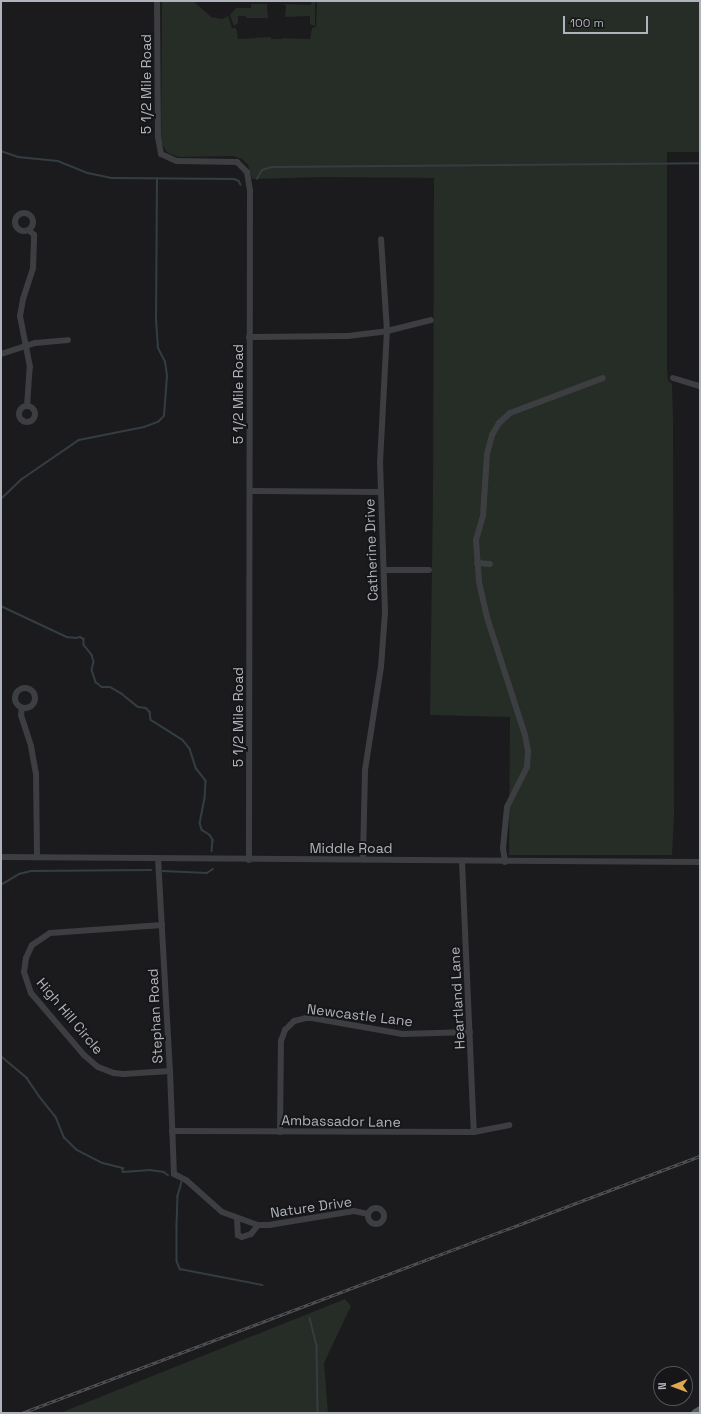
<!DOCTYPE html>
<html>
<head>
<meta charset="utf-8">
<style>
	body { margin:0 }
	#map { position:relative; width:701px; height:1414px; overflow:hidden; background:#1b1b1d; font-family:"Space Grotesk",sans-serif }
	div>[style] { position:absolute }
	.green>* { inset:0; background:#252d26 }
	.stream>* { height:1.5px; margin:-0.75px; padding:0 0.75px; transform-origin:0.75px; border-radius:0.75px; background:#343d42 }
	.minor>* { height:6px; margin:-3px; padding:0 3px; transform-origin:3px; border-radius:3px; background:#3d3e42 }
	.minor>.ring { margin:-3px; padding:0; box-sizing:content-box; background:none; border:6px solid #3d3e42; border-radius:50% }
	.primary>* { height:9px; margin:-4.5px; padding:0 4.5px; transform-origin:4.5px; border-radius:4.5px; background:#595b60 }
	.rail>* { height:3px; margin-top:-1.5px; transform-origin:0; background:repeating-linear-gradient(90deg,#161618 0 4.5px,#54565a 0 9px); box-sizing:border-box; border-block:1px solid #54565a }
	span { translate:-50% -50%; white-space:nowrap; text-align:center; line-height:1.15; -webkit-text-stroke:4px #161618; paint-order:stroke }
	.street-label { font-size:14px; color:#afb3bb }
	.frame { position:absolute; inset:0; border:2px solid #afb3bb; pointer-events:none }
	.north { position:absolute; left:653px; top:1366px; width:40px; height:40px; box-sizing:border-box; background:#161618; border:1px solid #535559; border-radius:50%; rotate:269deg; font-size:11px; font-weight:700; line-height:16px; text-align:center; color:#afb3bb }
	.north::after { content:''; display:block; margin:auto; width:14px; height:18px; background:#dfa751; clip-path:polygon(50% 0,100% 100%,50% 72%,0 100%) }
	.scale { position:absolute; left:563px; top:16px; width:85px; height:18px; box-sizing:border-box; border:2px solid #afb3bb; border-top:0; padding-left:5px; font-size:12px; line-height:14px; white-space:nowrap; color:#afb3bb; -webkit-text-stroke:3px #161618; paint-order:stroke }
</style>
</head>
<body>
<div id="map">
	<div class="green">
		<i style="clip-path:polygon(162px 1px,193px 1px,211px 17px,222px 19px,228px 16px,232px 28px,236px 28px,237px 31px,238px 39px,271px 37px,271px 39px,282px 39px,282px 38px,310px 39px,312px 28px,316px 27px,317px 1px,700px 1px,700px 152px,667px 152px,667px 371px,668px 380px,672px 384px,673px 420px,674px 816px,672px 855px,509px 855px,510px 717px,430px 715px,433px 494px,434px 178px,322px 177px,252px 179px,248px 165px,242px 159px,233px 156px,179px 157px,170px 154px,166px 151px,161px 142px)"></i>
		<i style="clip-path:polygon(312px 1px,315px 1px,315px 26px,310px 24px,310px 16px,285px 17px,286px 6px,284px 4px,311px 5px)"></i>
		<i style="clip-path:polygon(251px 4px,268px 4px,267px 6px,268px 18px,246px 18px,246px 16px,238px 16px,238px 23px,234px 26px,230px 15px,236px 8px,251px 8px)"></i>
		<i style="clip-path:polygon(345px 1299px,351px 1306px,324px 1363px,328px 1413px,60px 1413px)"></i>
	</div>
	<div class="stream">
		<i style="left:1px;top:151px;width:18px;rotate:19deg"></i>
		<i style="left:18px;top:157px;width:40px;rotate:5.7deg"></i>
		<i style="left:58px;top:161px;width:32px;rotate:22deg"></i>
		<i style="left:88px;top:173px;width:25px;rotate:12deg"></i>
		<i style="left:112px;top:178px;width:122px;rotate:0.5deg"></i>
		<i style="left:234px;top:179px;width:5px;rotate:22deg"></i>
		<i style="left:239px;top:181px;width:4px;rotate:63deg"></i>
		<i style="left:257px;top:179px;width:10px;rotate:-61deg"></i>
		<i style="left:262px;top:170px;width:10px;rotate:-17deg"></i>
		<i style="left:272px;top:167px;width:428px;rotate:-0.5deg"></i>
		<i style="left:1px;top:499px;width:29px;rotate:-44deg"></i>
		<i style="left:22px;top:479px;width:69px;rotate:-34.4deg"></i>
		<i style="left:79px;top:440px;width:66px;rotate:-11.3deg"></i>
		<i style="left:144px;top:427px;width:15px;rotate:-20deg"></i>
		<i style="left:158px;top:422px;width:8px;rotate:-45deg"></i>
		<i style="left:164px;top:416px;width:40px;rotate:-85.7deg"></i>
		<i style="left:167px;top:376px;width:14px;rotate:-98deg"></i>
		<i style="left:165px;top:362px;width:16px;rotate:-117deg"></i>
		<i style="left:158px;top:348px;width:27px;rotate:-94deg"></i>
		<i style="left:156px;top:321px;width:142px;rotate:-89.6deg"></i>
		<i style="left:1px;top:606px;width:73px;rotate:25.2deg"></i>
		<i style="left:67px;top:637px;width:9px;rotate:6deg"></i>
		<i style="left:76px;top:638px;width:4px;rotate:-14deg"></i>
		<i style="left:80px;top:637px;width:4px;rotate:27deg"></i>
		<i style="left:84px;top:639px;width:6px;rotate:90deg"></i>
		<i style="left:84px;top:645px;width:13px;rotate:51deg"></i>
		<i style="left:92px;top:655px;width:7px;rotate:74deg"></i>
		<i style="left:94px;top:662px;width:8px;rotate:104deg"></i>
		<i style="left:92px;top:670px;width:13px;rotate:72deg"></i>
		<i style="left:96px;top:682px;width:8px;rotate:40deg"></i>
		<i style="left:102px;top:687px;width:8px"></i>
		<i style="left:110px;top:687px;width:13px;rotate:29deg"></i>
		<i style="left:121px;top:693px;width:22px;rotate:39deg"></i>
		<i style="left:138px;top:707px;width:8px;rotate:7deg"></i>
		<i style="left:146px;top:708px;width:6px;rotate:45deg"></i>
		<i style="left:150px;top:712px;width:8px;rotate:83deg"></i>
		<i style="left:151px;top:720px;width:36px;rotate:32deg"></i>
		<i style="left:182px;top:739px;width:13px;rotate:51deg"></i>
		<i style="left:190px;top:749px;width:20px;rotate:72deg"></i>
		<i style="left:196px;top:768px;width:16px;rotate:52deg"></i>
		<i style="left:206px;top:781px;width:17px;rotate:93deg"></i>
		<i style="left:205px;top:798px;width:25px;rotate:101deg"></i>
		<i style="left:200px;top:823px;width:7px;rotate:74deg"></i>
		<i style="left:202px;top:830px;width:9px;rotate:32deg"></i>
		<i style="left:210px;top:835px;width:6px;rotate:59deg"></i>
		<i style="left:213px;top:840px;width:11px;rotate:95deg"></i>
		<i style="left:163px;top:871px;width:44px;rotate:2.6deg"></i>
		<i style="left:207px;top:873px;width:7px;rotate:-34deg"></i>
		<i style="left:1px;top:885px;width:21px;rotate:-31deg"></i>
		<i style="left:19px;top:874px;width:12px;rotate:-14deg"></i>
		<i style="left:31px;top:871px;width:120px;rotate:-0.5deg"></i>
		<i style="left:1px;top:1056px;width:34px;rotate:40deg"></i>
		<i style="left:27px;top:1078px;width:22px;rotate:56deg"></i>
		<i style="left:39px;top:1096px;width:27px;rotate:51deg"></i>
		<i style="left:56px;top:1117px;width:22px;rotate:68deg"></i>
		<i style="left:64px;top:1137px;width:18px;rotate:45deg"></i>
		<i style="left:77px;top:1150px;width:29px;rotate:27deg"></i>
		<i style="left:103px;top:1163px;width:21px;rotate:14deg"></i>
		<i style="left:123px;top:1168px;width:4px;rotate:90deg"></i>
		<i style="left:123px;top:1172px;width:27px;rotate:-4deg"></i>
		<i style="left:150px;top:1170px;width:14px;rotate:8deg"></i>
		<i style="left:164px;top:1172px;width:5px;rotate:37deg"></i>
		<i style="left:182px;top:1182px;width:15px;rotate:106deg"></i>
		<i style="left:178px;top:1196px;width:29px;rotate:92deg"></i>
		<i style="left:177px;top:1225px;width:36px;rotate:90deg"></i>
		<i style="left:177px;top:1261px;width:9px;rotate:69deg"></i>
		<i style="left:180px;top:1269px;width:84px;rotate:11deg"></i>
		<i style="left:310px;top:1318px;width:29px;rotate:76deg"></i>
		<i style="left:317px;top:1346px;width:67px;rotate:89.1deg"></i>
	</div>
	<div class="minor">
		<i style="left:157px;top:1px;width:136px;rotate:89.6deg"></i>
		<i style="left:158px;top:137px;width:17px;rotate:80deg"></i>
		<i style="left:161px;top:154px;width:17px;rotate:24deg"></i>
		<i style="left:177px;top:161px;width:60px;rotate:1deg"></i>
		<i style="left:237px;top:162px;width:14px;rotate:45deg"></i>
		<i style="left:247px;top:172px;width:18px;rotate:81deg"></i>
		<i style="left:250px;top:190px;width:670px;rotate:90.09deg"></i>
		<i class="ring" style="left:15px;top:213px;width:12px;height:12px"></i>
		<i style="left:249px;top:337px;width:99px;rotate:-0.6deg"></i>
		<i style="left:348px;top:336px;width:39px;rotate:-7deg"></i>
		<i style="left:387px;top:331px;width:45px;rotate:-14deg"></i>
		<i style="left:1px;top:354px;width:36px;rotate:-18deg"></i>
		<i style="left:35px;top:343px;width:33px;rotate:-5deg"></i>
		<i style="left:673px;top:378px;width:28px;rotate:17deg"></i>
		<i style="left:27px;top:406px;width:39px;rotate:-86deg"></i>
		<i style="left:30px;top:367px;width:52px;rotate:-101.1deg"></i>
		<i style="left:20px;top:316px;width:17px;rotate:-80deg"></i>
		<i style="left:23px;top:299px;width:33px;rotate:-72deg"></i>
		<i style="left:33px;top:268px;width:33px;rotate:-88deg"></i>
		<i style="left:34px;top:235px;width:7px;rotate:-135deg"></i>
		<i class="ring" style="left:19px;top:406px;width:10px;height:10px"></i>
		<i style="left:250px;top:491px;width:130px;rotate:0.4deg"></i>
		<i style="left:477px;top:563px;width:13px;rotate:4deg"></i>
		<i style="left:384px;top:570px;width:45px"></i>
		<i class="ring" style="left:15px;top:688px;width:14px;height:14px"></i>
		<i style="left:22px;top:708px;width:7px;rotate:98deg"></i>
		<i style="left:21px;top:715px;width:33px;rotate:72deg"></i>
		<i style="left:31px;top:746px;width:27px;rotate:80deg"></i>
		<i style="left:36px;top:773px;width:84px;rotate:89.3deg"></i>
		<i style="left:1px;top:857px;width:699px;rotate:0.41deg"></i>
		<i style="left:158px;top:858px;width:213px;rotate:86.8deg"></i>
		<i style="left:170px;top:1071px;width:103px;rotate:87.8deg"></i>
		<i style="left:174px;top:1174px;width:13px;rotate:27deg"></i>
		<i style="left:186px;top:1180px;width:48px;rotate:41.6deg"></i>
		<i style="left:222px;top:1212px;width:38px;rotate:20deg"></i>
		<i style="left:258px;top:1225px;width:11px"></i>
		<i style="left:269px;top:1225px;width:86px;rotate:-9.4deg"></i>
		<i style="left:354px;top:1211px;width:14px;rotate:12deg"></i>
		<i style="left:363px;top:859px;width:89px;rotate:-88.7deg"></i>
		<i style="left:365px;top:770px;width:104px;rotate:-81.2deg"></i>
		<i style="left:381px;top:667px;width:55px;rotate:-85.8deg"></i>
		<i style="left:385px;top:612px;width:149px;rotate:-91.9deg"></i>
		<i style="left:380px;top:463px;width:132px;rotate:-87deg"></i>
		<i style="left:387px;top:331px;width:92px;rotate:-93.7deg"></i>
		<i style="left:462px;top:862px;width:270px;rotate:87.5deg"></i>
		<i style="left:505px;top:862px;width:14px;rotate:-98deg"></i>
		<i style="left:503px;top:848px;width:41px;rotate:-84.4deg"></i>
		<i style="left:507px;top:807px;width:45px;rotate:-63.4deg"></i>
		<i style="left:527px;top:767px;width:16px;rotate:-86deg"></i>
		<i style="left:528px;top:751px;width:16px;rotate:-101deg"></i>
		<i style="left:525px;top:735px;width:124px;rotate:-107.9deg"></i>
		<i style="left:487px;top:617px;width:37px;rotate:-103deg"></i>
		<i style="left:479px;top:581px;width:41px;rotate:-94.2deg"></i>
		<i style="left:476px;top:540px;width:25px;rotate:-74deg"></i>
		<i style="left:483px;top:516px;width:62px;rotate:-86.3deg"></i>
		<i style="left:487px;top:454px;width:20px;rotate:-75deg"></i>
		<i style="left:492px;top:435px;width:14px;rotate:-60deg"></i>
		<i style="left:499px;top:423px;width:15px;rotate:-42deg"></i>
		<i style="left:510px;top:413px;width:99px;rotate:-20.6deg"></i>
		<i style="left:162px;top:925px;width:112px;rotate:175.9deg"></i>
		<i style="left:50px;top:933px;width:22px;rotate:146deg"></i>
		<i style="left:32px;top:945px;width:14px;rotate:115deg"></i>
		<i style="left:26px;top:958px;width:14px;rotate:98deg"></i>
		<i style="left:24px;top:972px;width:22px;rotate:72deg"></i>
		<i style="left:31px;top:993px;width:82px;rotate:49.5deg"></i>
		<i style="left:84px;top:1055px;width:18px;rotate:41deg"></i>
		<i style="left:98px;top:1067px;width:17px;rotate:21deg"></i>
		<i style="left:114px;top:1073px;width:9px;rotate:6deg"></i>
		<i style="left:123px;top:1074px;width:47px;rotate:-3.7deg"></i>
		<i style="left:172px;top:1131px;width:302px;rotate:0.2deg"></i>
		<i style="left:474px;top:1132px;width:36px;rotate:-11deg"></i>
		<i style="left:280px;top:1132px;width:91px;rotate:-89.4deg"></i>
		<i style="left:281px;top:1041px;width:12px;rotate:-70deg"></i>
		<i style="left:285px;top:1030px;width:13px;rotate:-45deg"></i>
		<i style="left:294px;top:1021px;width:12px;rotate:-14deg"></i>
		<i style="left:306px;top:1018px;width:6px"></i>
		<i style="left:312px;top:1018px;width:92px;rotate:10deg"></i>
		<i style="left:403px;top:1034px;width:67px;rotate:-1.7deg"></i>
		<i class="ring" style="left:368px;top:1208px;width:10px;height:10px"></i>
		<i style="left:237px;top:1218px;width:17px;rotate:87deg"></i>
		<i style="left:238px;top:1235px;width:4px;rotate:27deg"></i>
		<i style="left:242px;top:1237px;width:9px;rotate:-18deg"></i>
		<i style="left:251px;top:1234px;width:11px;rotate:-52deg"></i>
	</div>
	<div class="primary">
		<i style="left:695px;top:1413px;width:6px;rotate:-31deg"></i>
	</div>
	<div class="rail">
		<i style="left:22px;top:1413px;width:725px;rotate:-20.76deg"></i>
	</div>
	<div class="street-label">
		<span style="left:146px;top:84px;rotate:-90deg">5 1/2 Mile Road</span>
		<span style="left:238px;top:394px;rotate:-90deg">5 1/2 Mile Road</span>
		<span style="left:371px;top:550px;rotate:-92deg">Catherine Drive</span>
		<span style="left:238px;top:717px;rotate:-90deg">5 1/2 Mile Road</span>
		<span style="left:351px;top:848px">Middle Road</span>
		<span style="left:457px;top:998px;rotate:-93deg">Heartland Lane</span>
		<span style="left:360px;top:1015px;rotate:7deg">Newcastle Lane</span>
		<span style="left:70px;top:1016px;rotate:50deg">High Hill Circle</span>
		<span style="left:155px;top:1016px;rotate:-93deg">Stephan Road</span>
		<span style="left:341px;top:1121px;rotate:1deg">Ambassador Lane</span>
		<span style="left:311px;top:1207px;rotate:-8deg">Nature Drive</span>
	</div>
	<div class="frame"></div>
	<div class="north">N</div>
	<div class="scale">100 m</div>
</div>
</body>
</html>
